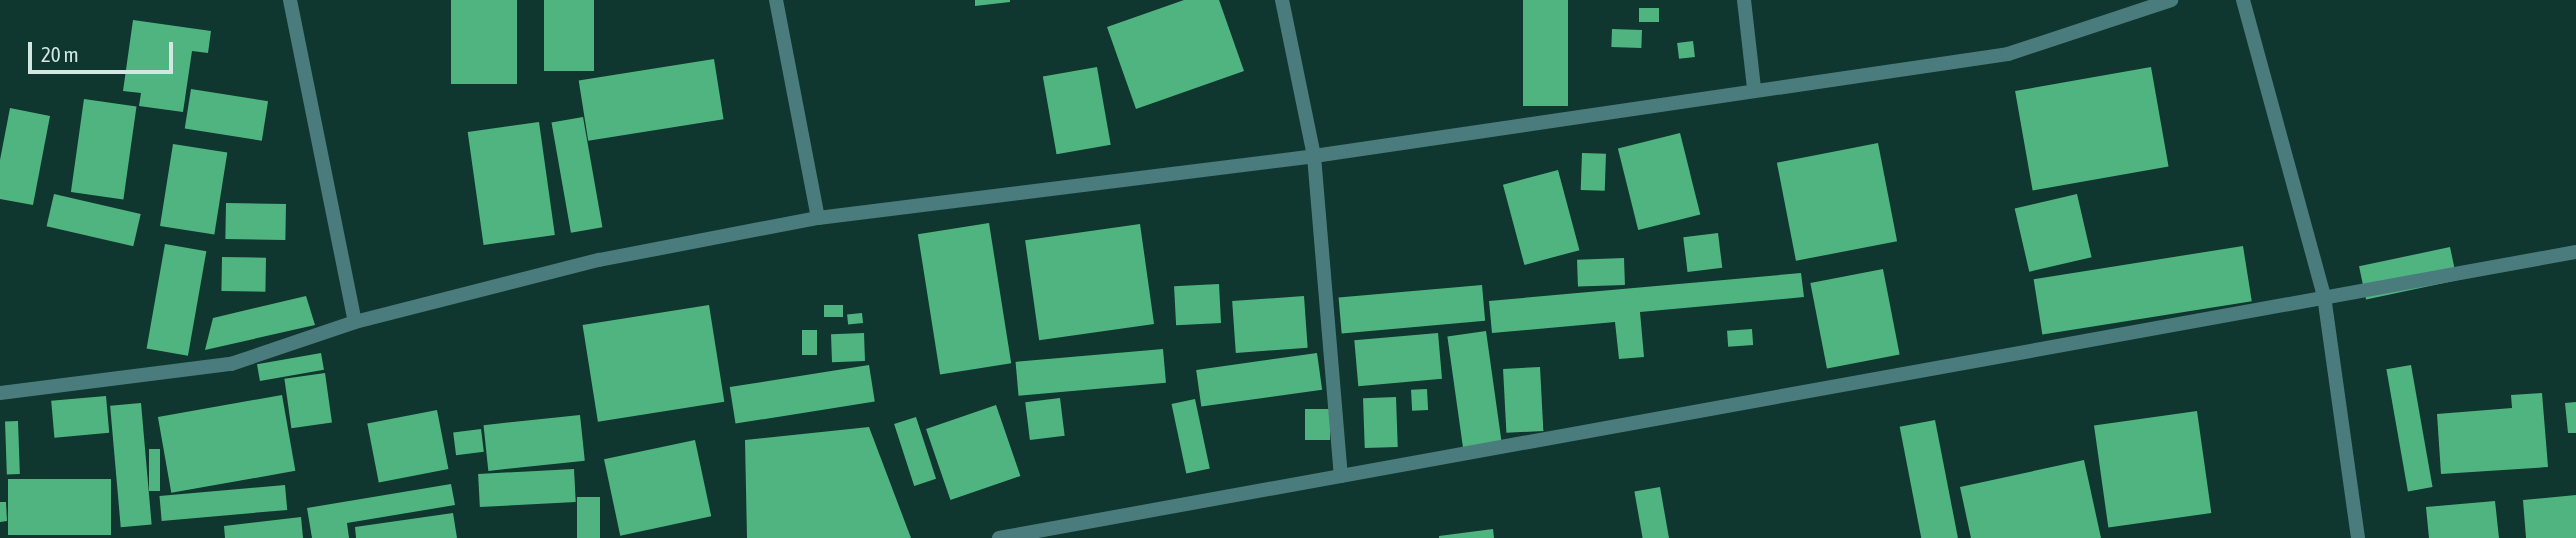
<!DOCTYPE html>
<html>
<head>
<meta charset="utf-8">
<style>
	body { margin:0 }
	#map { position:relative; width:2576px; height:538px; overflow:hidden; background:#0f372f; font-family:"Asap Condensed",sans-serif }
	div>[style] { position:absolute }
	.building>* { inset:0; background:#50b481; transform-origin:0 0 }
	.minor>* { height:14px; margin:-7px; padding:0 7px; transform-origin:7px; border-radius:7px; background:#4a7c7d }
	span { translate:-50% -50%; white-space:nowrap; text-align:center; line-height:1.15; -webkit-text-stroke:7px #0f372f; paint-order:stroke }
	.scale { position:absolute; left:28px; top:42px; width:145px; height:32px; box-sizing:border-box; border:4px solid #d2e7e1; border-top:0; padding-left:9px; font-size:21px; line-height:24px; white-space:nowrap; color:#d2e7e1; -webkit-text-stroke:5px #0f372f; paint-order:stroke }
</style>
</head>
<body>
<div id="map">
	<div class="building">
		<i style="left:451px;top:0;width:66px;height:84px"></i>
		<i style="left:544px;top:0;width:50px;height:71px"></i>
		<i style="clip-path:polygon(975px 0,1010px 0,1010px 2px,975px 6px)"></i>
		<i style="clip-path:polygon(1184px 0,1219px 0,1244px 71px,1136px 109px,1107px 27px)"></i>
		<i style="left:1523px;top:0;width:45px;height:106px"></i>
		<i style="left:1639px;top:8px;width:20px;height:14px"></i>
		<i style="clip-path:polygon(133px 20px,211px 31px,208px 53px,192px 51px,183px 112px,139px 106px,141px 93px,123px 91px)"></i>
		<i style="left:1612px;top:29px;width:30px;height:18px;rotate:2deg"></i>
		<i style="left:1693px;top:41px;width:16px;height:16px;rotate:83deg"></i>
		<i style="left:714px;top:59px;width:61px;height:137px;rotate:81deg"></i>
		<i style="left:1097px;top:67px;width:79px;height:55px;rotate:80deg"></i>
		<i style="left:2151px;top:67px;width:101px;height:138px;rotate:80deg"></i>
		<i style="left:191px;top:89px;width:78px;height:40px;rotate:9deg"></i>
		<i style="left:84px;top:99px;width:53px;height:94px;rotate:8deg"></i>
		<i style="clip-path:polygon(10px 108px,50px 116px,33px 205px,0 199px,0 160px)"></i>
		<i style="left:583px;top:117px;width:112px;height:32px;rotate:80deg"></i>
		<i style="left:539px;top:122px;width:114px;height:72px;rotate:82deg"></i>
		<i style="left:1680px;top:133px;width:84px;height:64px;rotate:76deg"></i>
		<i style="left:1878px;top:143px;width:100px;height:103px;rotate:79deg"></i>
		<i style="left:173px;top:144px;width:55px;height:83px;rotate:9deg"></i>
		<i style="left:1582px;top:153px;width:24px;height:37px;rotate:2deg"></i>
		<i style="left:1558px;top:170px;width:83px;height:57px;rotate:75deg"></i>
		<i style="left:54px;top:194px;width:89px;height:33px;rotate:13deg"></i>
		<i style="left:2077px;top:194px;width:65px;height:64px;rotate:77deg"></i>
		<i style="left:226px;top:203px;width:60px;height:36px;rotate:1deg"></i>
		<i style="left:989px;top:223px;width:142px;height:72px;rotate:81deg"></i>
		<i style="left:1140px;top:224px;width:101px;height:116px;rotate:82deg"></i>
		<i style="left:1718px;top:233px;width:35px;height:35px;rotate:83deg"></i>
		<i style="left:165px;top:244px;width:42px;height:106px;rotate:10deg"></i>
		<i style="left:2243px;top:246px;width:56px;height:212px;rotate:81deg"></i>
		<i style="left:2450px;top:247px;width:34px;height:93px;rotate:78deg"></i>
		<i style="left:222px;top:257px;width:44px;height:34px;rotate:1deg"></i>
		<i style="left:1624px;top:258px;width:27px;height:47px;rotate:88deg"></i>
		<i style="left:1883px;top:269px;width:87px;height:74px;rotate:79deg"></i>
		<i style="clip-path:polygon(1801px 273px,1804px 297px,1640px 312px,1644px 357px,1619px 359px,1615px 322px,1492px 333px,1489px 301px)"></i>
		<i style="left:1219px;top:284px;width:39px;height:45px;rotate:87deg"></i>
		<i style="left:1482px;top:285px;width:36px;height:144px;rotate:85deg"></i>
		<i style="clip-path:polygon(306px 296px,315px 325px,205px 350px,213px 318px)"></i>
		<i style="left:1304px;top:296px;width:52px;height:72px;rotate:86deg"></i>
		<i style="left:709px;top:305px;width:98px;height:128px;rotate:81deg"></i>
		<i style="left:824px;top:305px;width:19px;height:12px"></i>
		<i style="left:862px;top:313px;width:10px;height:15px;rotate:84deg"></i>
		<i style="left:1752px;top:329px;width:16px;height:25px;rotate:86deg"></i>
		<i style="left:802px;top:330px;width:15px;height:25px"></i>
		<i style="left:1486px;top:331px;width:114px;height:39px;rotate:82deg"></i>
		<i style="left:864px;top:333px;width:28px;height:33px;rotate:88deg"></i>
		<i style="left:1438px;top:333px;width:46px;height:84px;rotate:85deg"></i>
		<i style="left:1163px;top:349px;width:34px;height:148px;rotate:85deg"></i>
		<i style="left:321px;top:353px;width:17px;height:65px;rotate:80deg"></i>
		<i style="left:1317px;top:353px;width:37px;height:122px;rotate:82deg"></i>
		<i style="left:869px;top:365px;width:37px;height:141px;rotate:81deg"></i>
		<i style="left:2411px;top:365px;width:124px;height:25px;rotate:80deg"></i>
		<i style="left:1540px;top:367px;width:64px;height:37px;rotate:87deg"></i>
		<i style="left:325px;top:373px;width:50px;height:41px;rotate:82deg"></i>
		<i style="left:1427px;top:389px;width:21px;height:16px;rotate:87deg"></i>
		<i style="clip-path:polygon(2542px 393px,2548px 467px,2441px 474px,2437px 414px,2512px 408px,2511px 395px)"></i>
		<i style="left:282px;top:395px;width:77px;height:126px;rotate:80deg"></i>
		<i style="left:106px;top:396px;width:37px;height:55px;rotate:85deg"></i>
		<i style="left:1396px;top:397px;width:50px;height:33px;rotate:88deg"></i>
		<i style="left:1060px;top:398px;width:38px;height:35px;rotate:83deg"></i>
		<i style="left:1195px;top:399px;width:71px;height:24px;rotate:78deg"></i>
		<i style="clip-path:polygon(2576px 402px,2576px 433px,2568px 433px,2565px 403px)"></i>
		<i style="left:141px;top:403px;width:122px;height:31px;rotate:85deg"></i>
		<i style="left:996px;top:405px;width:75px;height:74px;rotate:71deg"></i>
		<i style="left:1305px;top:409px;width:25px;height:31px"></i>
		<i style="left:437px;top:410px;width:60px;height:71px;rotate:79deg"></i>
		<i style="left:2197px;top:411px;width:103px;height:104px;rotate:82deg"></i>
		<i style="left:580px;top:415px;width:46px;height:97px;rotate:84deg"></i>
		<i style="left:916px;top:417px;width:65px;height:23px;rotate:72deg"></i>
		<i style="left:1935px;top:420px;width:120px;height:36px;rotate:79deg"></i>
		<i style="left:18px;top:421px;width:53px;height:13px;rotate:88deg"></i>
		<i style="clip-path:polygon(869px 427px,911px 538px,747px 538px,745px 440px)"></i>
		<i style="left:481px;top:429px;width:23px;height:28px;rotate:83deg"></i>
		<i style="left:695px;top:440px;width:78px;height:93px;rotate:78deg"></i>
		<i style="left:149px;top:449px;width:11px;height:42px"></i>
		<i style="clip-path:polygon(2084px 460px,2101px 538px,1971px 538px,1960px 487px)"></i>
		<i style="left:574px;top:469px;width:33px;height:96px;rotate:87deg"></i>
		<i style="left:8px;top:479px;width:103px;height:56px"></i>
		<i style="clip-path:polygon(451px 484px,455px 505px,347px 523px,349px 538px,312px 538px,307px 508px)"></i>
		<i style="left:285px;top:485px;width:25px;height:126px;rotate:85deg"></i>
		<i style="left:1660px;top:487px;width:52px;height:26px;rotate:80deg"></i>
		<i style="clip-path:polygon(2576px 495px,2576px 538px,2526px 538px,2523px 500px)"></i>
		<i style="left:577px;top:497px;width:23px;height:41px"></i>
		<i style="clip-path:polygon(2495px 501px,2499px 538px,2429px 538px,2426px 507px)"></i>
		<i style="clip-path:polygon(0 502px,6px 502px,7px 521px,0 522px)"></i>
		<i style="clip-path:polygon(453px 513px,457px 538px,356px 538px,355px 527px)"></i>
		<i style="clip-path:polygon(301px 517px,303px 538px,225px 538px,224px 526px)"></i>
		<i style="clip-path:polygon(1493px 529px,1494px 538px,1439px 538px,1439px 536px)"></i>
	</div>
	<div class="minor">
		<i style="left:290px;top:0;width:328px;rotate:78.6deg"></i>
		<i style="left:776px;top:0;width:222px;rotate:79.1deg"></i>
		<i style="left:1282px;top:0;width:159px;rotate:78.4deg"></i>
		<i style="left:1314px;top:156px;width:321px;rotate:85.2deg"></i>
		<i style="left:1744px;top:0;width:89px;rotate:83.5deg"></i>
		<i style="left:2243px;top:0;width:307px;rotate:74.7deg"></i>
		<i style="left:2324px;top:296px;width:244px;rotate:82deg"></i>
		<i style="left:0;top:393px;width:233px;rotate:-7.2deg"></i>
		<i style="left:231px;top:364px;width:131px;rotate:-18.7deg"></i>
		<i style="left:355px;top:322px;width:252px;rotate:-14.3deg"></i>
		<i style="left:599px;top:260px;width:223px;rotate:-10.9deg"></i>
		<i style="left:818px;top:218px;width:500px;rotate:-7.1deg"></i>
		<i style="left:1314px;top:156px;width:701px;rotate:-8.36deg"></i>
		<i style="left:2008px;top:54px;width:172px;rotate:-18.3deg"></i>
		<i style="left:999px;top:538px;width:1603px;rotate:-10.28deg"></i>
	</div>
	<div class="scale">20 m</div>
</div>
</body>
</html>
